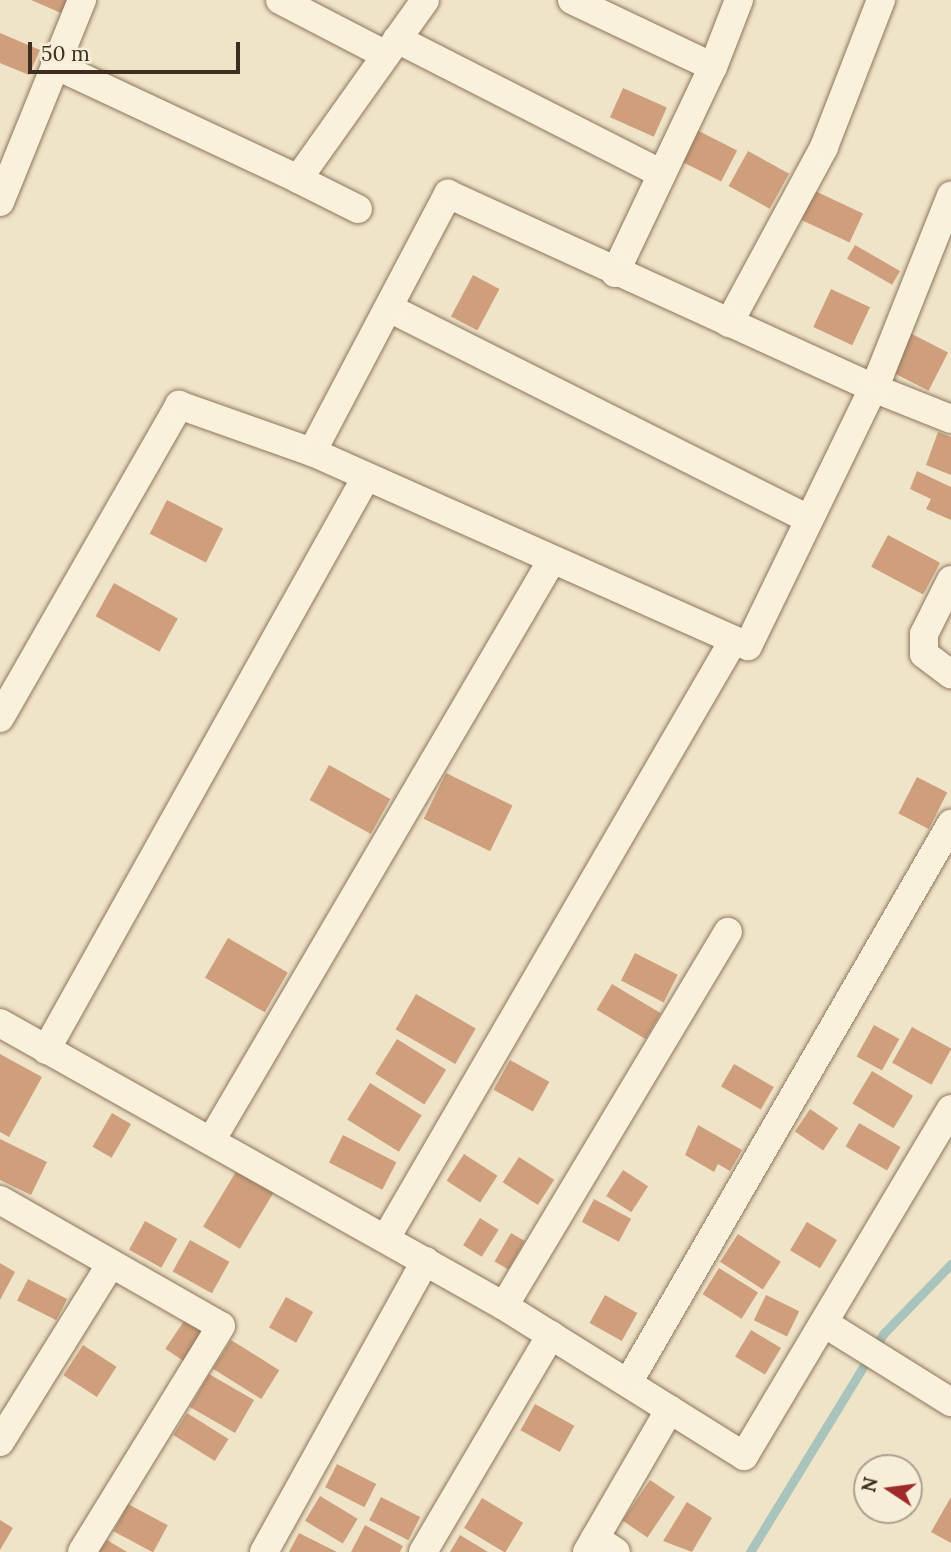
<!DOCTYPE html>
<html>
<head>
<meta charset="utf-8">
<style>
	body { margin:0 }
	#map { position:relative; width:951px; height:1552px; overflow:hidden; background:#f0e4c8; font-family:Lora,serif }
	div>[style] { position:absolute }
	.stream>* { height:9px; margin:-4.5px; padding:0 4.5px; transform-origin:4.5px; border-radius:4.5px; background:#a9c4bc }
	.building>* { inset:0; background:#cf9f7d; transform-origin:0 0 }
	.roads { filter:drop-shadow(0 0 2px #8d765c) drop-shadow(0 0 2px #8d765c) }
	.minor>* { height:28px; margin:-14px; padding:0 14px; transform-origin:14px; border-radius:14px; background:#faf1dc }
	span { translate:-50% -50%; white-space:nowrap; text-align:center; line-height:1.15; -webkit-text-stroke:7px #f7eed8; paint-order:stroke }
	.north { position:absolute; left:853px; top:1454px; width:70px; height:70px; box-sizing:border-box; background:#f7eed8; border:2px solid #ada18e; border-radius:50%; rotate:283deg; font-size:19px; font-weight:700; line-height:28px; text-align:center; color:#3d2e20 }
	.north::after { content:''; display:block; margin:auto; width:24px; height:32px; background:#9e2a2b; clip-path:polygon(50% 0,100% 100%,50% 72%,0 100%) }
	.scale { position:absolute; left:28px; top:42px; width:212px; height:32px; box-sizing:border-box; border:4px solid #3d2e20; border-top:0; padding-left:9px; font-size:21px; line-height:24px; white-space:nowrap; color:#3d2e20; -webkit-text-stroke:5px #f7eed8; paint-order:stroke }
</style>
</head>
<body>
<div id="map">
	<div class="stream">
		<i style="left:750px;top:1552px;width:255px;rotate:-58.6deg"></i>
		<i style="left:883px;top:1334px;width:98px;rotate:-45.8deg"></i>
	</div>
	<div class="building">
		<i style="clip-path:polygon(31px 0,67px 0,61px 13px)"></i>
		<i style="clip-path:polygon(0 33px,40px 50px,29px 75px,0 63px)"></i>
		<i style="left:623px;top:88px;width:48px;height:32px;rotate:24deg"></i>
		<i style="left:697px;top:130px;width:45px;height:35px;rotate:27deg"></i>
		<i style="left:748px;top:151px;width:47px;height:40px;rotate:29deg"></i>
		<i style="left:815px;top:191px;width:53px;height:32px;rotate:25deg"></i>
		<i style="left:855px;top:245px;width:52px;height:16px;rotate:30deg"></i>
		<i style="left:473px;top:275px;width:30px;height:47px;rotate:28deg"></i>
		<i style="left:831px;top:289px;width:43px;height:42px;rotate:25deg"></i>
		<i style="left:908px;top:332px;width:45px;height:43px;rotate:27deg"></i>
		<i style="clip-path:polygon(938px 432px,951px 437px,951px 475px,926px 465px)"></i>
		<i style="clip-path:polygon(917px 471px,951px 487px,951px 520px,926px 509px,931px 499px,910px 489px)"></i>
		<i style="left:167px;top:500px;width:63px;height:38px;rotate:27deg"></i>
		<i style="left:888px;top:535px;width:59px;height:36px;rotate:28deg"></i>
		<i style="left:114px;top:583px;width:73px;height:38px;rotate:29deg"></i>
		<i style="left:329px;top:765px;width:70px;height:40px;rotate:29deg"></i>
		<i style="left:446px;top:773px;width:74px;height:51px;rotate:26deg"></i>
		<i style="left:917px;top:777px;width:34px;height:41px;rotate:27deg"></i>
		<i style="left:228px;top:938px;width:69px;height:46px;rotate:30deg"></i>
		<i style="left:635px;top:953px;width:48px;height:31px;rotate:27deg"></i>
		<i style="left:612px;top:984px;width:57px;height:30px;rotate:31deg"></i>
		<i style="left:416px;top:994px;width:69px;height:41px;rotate:30deg"></i>
		<i style="left:874px;top:1025px;width:29px;height:36px;rotate:29deg"></i>
		<i style="left:912px;top:1027px;width:45px;height:41px;rotate:29deg"></i>
		<i style="left:397px;top:1039px;width:58px;height:41px;rotate:32deg"></i>
		<i style="clip-path:polygon(0 1054px,42px 1077px,9px 1137px,0 1132px)"></i>
		<i style="left:510px;top:1060px;width:45px;height:34px;rotate:29deg"></i>
		<i style="left:734px;top:1064px;width:46px;height:26px;rotate:30deg"></i>
		<i style="left:872px;top:1071px;width:48px;height:38px;rotate:31deg"></i>
		<i style="left:370px;top:1083px;width:61px;height:43px;rotate:32deg"></i>
		<i style="left:810px;top:1109px;width:34px;height:27px;rotate:34deg"></i>
		<i style="left:112px;top:1113px;width:22px;height:39px;rotate:30deg"></i>
		<i style="left:859px;top:1123px;width:48px;height:27px;rotate:30deg"></i>
		<i style="clip-path:polygon(698px 1125px,742px 1150px,730px 1171px,718px 1164px,714px 1172px,685px 1155px)"></i>
		<i style="left:343px;top:1135px;width:60px;height:31px;rotate:27deg"></i>
		<i style="clip-path:polygon(0 1139px,47px 1162px,31px 1195px,0 1180px)"></i>
		<i style="left:464px;top:1154px;width:40px;height:32px;rotate:33deg"></i>
		<i style="left:519px;top:1157px;width:42px;height:30px;rotate:33deg"></i>
		<i style="left:237px;top:1170px;width:43px;height:66px;rotate:31deg"></i>
		<i style="left:623px;top:1170px;width:30px;height:31px;rotate:33deg"></i>
		<i style="left:594px;top:1199px;width:42px;height:26px;rotate:28deg"></i>
		<i style="left:480px;top:1218px;width:22px;height:32px;rotate:32deg"></i>
		<i style="left:145px;top:1221px;width:37px;height:33px;rotate:29deg"></i>
		<i style="left:807px;top:1222px;width:35px;height:33px;rotate:31deg"></i>
		<i style="left:511px;top:1233px;width:16px;height:33px;rotate:30deg"></i>
		<i style="left:738px;top:1234px;width:51px;height:33px;rotate:33deg"></i>
		<i style="left:190px;top:1240px;width:45px;height:36px;rotate:29deg"></i>
		<i style="clip-path:polygon(0 1263px,15px 1272px,0 1300px)"></i>
		<i style="left:719px;top:1268px;width:46px;height:31px;rotate:32deg"></i>
		<i style="left:28px;top:1279px;width:44px;height:24px;rotate:27deg"></i>
		<i style="left:605px;top:1295px;width:37px;height:32px;rotate:29deg"></i>
		<i style="left:766px;top:1295px;width:37px;height:28px;rotate:26deg"></i>
		<i style="left:286px;top:1297px;width:31px;height:35px;rotate:29deg"></i>
		<i style="left:186px;top:1318px;width:25px;height:37px;rotate:34deg"></i>
		<i style="left:751px;top:1330px;width:35px;height:31px;rotate:31deg"></i>
		<i style="left:231px;top:1340px;width:57px;height:34px;rotate:32deg"></i>
		<i style="left:83px;top:1345px;width:40px;height:36px;rotate:33deg"></i>
		<i style="left:209px;top:1374px;width:52px;height:38px;rotate:30deg"></i>
		<i style="left:535px;top:1404px;width:45px;height:30px;rotate:29deg"></i>
		<i style="left:187px;top:1413px;width:49px;height:26px;rotate:32deg"></i>
		<i style="left:337px;top:1464px;width:44px;height:26px;rotate:27deg"></i>
		<i style="left:650px;top:1480px;width:30px;height:49px;rotate:34deg"></i>
		<i style="left:320px;top:1496px;width:44px;height:29px;rotate:31deg"></i>
		<i style="left:381px;top:1497px;width:44px;height:26px;rotate:27deg"></i>
		<i style="clip-path:polygon(951px 1497px,951px 1543px,931px 1532px)"></i>
		<i style="left:482px;top:1498px;width:48px;height:35px;rotate:31deg"></i>
		<i style="clip-path:polygon(687px 1502px,712px 1518px,692px 1552px,663px 1541px)"></i>
		<i style="left:128px;top:1504px;width:45px;height:31px;rotate:28deg"></i>
		<i style="clip-path:polygon(0 1520px,13px 1528px,0 1550px)"></i>
		<i style="clip-path:polygon(365px 1525px,403px 1546px,400px 1552px,351px 1552px)"></i>
		<i style="clip-path:polygon(299px 1533px,337px 1552px,289px 1552px)"></i>
		<i style="clip-path:polygon(460px 1535px,488px 1552px,450px 1552px)"></i>
		<i style="clip-path:polygon(107px 1540px,127px 1552px,99px 1552px)"></i>
	</div>
	<div class="roads">
		<div class="minor">
			<i style="left:280px;top:0;width:119px;rotate:27.4deg"></i>
			<i style="left:572px;top:0;width:156px;rotate:25.4deg"></i>
			<i style="left:397px;top:39px;width:297px;rotate:27deg"></i>
			<i style="left:55px;top:65px;width:268px;rotate:25.1deg"></i>
			<i style="left:298px;top:179px;width:219px;rotate:-54.6deg"></i>
			<i style="left:298px;top:179px;width:67px;rotate:26.6deg"></i>
			<i style="left:0;top:202px;width:218px;rotate:-67.9deg"></i>
			<i style="left:615px;top:273px;width:228px;rotate:-64.6deg"></i>
			<i style="left:713px;top:67px;width:72px;rotate:-68.8deg"></i>
			<i style="left:389px;top:308px;width:469px;rotate:26.7deg"></i>
			<i style="left:729px;top:323px;width:200px;rotate:-61.6deg"></i>
			<i style="left:824px;top:147px;width:158px;rotate:-68.8deg"></i>
			<i style="left:312px;top:452px;width:292px;rotate:-62.2deg"></i>
			<i style="left:448px;top:194px;width:467px;rotate:24.5deg"></i>
			<i style="left:873px;top:388px;width:84px;rotate:21.7deg"></i>
			<i style="left:951px;top:580px;width:60px;rotate:116.6deg"></i>
			<i style="left:924px;top:634px;width:20px;rotate:90deg"></i>
			<i style="left:924px;top:654px;width:34px;rotate:37deg"></i>
			<i style="left:0;top:718px;width:361px;rotate:-60.2deg"></i>
			<i style="left:179px;top:405px;width:141px;rotate:19.5deg"></i>
			<i style="left:312px;top:452px;width:477px;rotate:24deg"></i>
			<i style="left:748px;top:646px;width:302px;rotate:-64.1deg"></i>
			<i style="left:880px;top:374px;width:192px;rotate:-68.3deg"></i>
			<i style="left:0;top:1023px;width:578px;rotate:29.31deg"></i>
			<i style="left:504px;top:1306px;width:283px;rotate:32deg"></i>
			<i style="left:744px;top:1456px;width:404px;rotate:-59.2deg"></i>
			<i style="left:46px;top:1050px;width:654px;rotate:-60.81deg"></i>
			<i style="left:211px;top:1141px;width:674px;rotate:-59.59deg"></i>
			<i style="left:0;top:1200px;width:254px;rotate:29.7deg"></i>
			<i style="left:221px;top:1326px;width:265px;rotate:121.6deg"></i>
			<i style="left:386px;top:1238px;width:691px;rotate:-59.83deg"></i>
			<i style="left:504px;top:1306px;width:436px;rotate:-59.1deg"></i>
			<i style="left:824px;top:1323px;width:150px;rotate:31.9deg"></i>
			<i style="left:628px;top:1383px;width:646px;rotate:-59.98deg"></i>
			<i style="left:0;top:1442px;width:208px;rotate:-58.1deg"></i>
			<i style="left:595px;top:1538px;width:25px;rotate:34deg"></i>
			<i style="left:264px;top:1552px;width:333px;rotate:-61deg"></i>
			<i style="left:423px;top:1552px;width:252px;rotate:-59.5deg"></i>
			<i style="left:587px;top:1552px;width:165px;rotate:-59.9deg"></i>
		</div>
	</div>
	<div class="north">N</div>
	<div class="scale">50 m</div>
</div>
</body>
</html>
